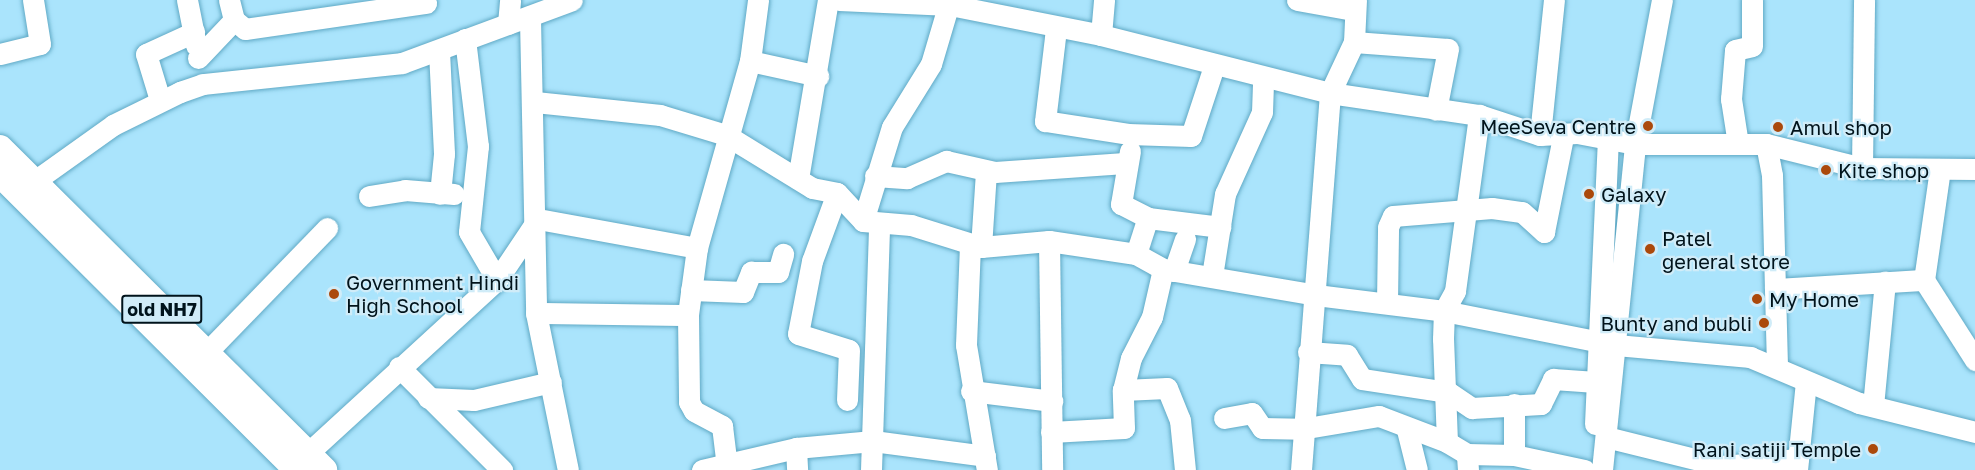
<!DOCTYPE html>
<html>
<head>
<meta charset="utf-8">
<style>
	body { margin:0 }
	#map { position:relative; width:1975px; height:470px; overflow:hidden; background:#aae4fc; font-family:"Golos Text",sans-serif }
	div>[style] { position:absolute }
	.roads { filter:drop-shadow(0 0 2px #60a9c5) drop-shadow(0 0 2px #60a9c5) }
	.minor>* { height:21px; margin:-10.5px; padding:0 10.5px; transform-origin:10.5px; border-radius:10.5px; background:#fff }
	.major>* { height:26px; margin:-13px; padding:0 13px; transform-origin:13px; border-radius:13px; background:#fff }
	.dots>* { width:16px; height:16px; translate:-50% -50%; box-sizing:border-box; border:3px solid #d0ecf8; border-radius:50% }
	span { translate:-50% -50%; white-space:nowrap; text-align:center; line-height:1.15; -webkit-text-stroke:4.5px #d0ecf8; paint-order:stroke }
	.shield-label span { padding:2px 4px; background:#d0ecf8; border:2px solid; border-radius:4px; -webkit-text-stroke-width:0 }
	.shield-label { font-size:18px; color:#00131b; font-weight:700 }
	.poi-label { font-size:20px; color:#00131b }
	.right { translate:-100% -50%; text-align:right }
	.left { translate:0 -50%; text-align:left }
</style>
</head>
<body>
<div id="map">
	<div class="roads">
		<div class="minor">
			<i style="left:187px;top:0;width:46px;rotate:78.7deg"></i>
			<i style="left:229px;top:0;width:21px;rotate:76deg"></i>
			<i style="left:839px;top:0;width:111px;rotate:2.6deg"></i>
			<i style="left:950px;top:5px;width:154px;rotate:11.2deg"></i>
			<i style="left:1101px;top:35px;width:236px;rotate:14.2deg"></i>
			<i style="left:1330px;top:93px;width:151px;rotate:8.4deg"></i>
			<i style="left:1479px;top:115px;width:64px;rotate:18.2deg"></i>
			<i style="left:1540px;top:135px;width:37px;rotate:-3deg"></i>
			<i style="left:1577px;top:133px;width:59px;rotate:10.7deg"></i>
			<i style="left:1635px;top:144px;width:131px"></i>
			<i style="left:1766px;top:144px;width:99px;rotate:14deg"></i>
			<i style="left:1862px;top:168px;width:113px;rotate:0.5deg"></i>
			<i style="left:1297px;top:0;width:58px;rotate:10deg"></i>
			<i style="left:530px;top:19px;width:294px;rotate:88.8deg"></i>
			<i style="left:536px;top:313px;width:160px;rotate:78.5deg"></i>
			<i style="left:508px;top:24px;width:24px;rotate:-85deg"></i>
			<i style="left:1056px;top:29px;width:93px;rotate:96.8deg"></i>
			<i style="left:1045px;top:121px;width:84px;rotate:8.9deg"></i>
			<i style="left:1128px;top:134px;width:63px;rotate:1.8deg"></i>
			<i style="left:1191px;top:136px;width:74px;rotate:-71.8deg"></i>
			<i style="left:1101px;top:35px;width:35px;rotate:-85deg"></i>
			<i style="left:465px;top:39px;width:108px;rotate:83.1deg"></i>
			<i style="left:478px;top:146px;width:86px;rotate:96deg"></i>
			<i style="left:469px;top:232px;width:56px;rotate:59.7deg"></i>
			<i style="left:1354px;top:42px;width:94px;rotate:4.3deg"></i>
			<i style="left:1448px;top:49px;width:62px;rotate:101.1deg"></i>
			<i style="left:439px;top:51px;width:103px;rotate:87.2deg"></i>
			<i style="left:444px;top:154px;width:40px;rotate:95.7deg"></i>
			<i style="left:0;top:54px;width:41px;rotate:-14deg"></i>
			<i style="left:40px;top:44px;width:45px;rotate:-99deg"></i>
			<i style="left:198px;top:58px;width:52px;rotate:-46.5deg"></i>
			<i style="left:234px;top:20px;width:14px;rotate:39deg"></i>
			<i style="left:245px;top:29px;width:183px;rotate:-8.2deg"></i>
			<i style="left:750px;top:61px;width:70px;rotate:12.4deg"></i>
			<i style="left:160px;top:100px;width:48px;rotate:-106.9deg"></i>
			<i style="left:146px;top:54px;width:53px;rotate:-24.6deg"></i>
			<i style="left:535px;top:102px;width:126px;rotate:5.9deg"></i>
			<i style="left:660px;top:115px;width:69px;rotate:16.9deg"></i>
			<i style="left:726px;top:135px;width:101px;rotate:31.6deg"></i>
			<i style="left:812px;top:188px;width:25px;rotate:11deg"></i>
			<i style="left:837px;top:193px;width:38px;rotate:47deg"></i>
			<i style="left:863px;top:221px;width:48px;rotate:4.8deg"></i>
			<i style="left:911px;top:225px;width:73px;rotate:17.4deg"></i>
			<i style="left:981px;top:247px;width:68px;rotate:-5deg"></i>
			<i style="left:1049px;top:241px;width:229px;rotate:89.2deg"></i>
			<i style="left:1540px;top:135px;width:136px;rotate:-84.1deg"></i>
			<i style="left:1738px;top:144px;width:46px;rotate:-98.8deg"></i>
			<i style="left:1731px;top:99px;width:49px;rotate:-85.3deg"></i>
			<i style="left:1735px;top:50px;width:17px;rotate:-13deg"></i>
			<i style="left:1752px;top:46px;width:46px;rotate:-90deg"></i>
			<i style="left:1766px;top:144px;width:32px;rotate:79deg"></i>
			<i style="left:1772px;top:175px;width:193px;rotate:88.5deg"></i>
			<i style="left:1130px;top:151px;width:54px;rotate:99.6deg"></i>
			<i style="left:1121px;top:204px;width:30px;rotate:27deg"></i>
			<i style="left:1148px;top:218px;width:73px;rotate:7.1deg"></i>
			<i style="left:1862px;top:168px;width:168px;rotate:-89.3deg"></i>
			<i style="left:875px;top:176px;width:32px;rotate:4deg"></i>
			<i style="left:907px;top:178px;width:43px;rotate:-23.6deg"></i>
			<i style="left:946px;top:161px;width:50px;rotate:12.7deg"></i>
			<i style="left:995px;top:172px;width:130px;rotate:-4deg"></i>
			<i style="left:798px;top:179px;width:181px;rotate:-80.5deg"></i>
			<i style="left:22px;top:190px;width:112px;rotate:-35.5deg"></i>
			<i style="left:113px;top:125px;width:75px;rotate:-26.2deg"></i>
			<i style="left:180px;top:92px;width:24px;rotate:-19deg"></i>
			<i style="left:203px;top:84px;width:200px;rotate:-6deg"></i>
			<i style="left:402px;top:63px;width:181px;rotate:-20.3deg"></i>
			<i style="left:837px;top:193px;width:72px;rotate:110.2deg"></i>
			<i style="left:812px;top:261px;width:74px;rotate:100.9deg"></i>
			<i style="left:798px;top:334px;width:53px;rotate:17.4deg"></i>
			<i style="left:849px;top:350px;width:50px;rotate:92.3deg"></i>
			<i style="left:369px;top:196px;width:36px;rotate:-9deg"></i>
			<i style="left:405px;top:190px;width:49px;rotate:4.7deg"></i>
			<i style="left:863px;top:221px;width:98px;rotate:-72.9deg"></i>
			<i style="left:892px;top:127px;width:74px;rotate:-58.2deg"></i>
			<i style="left:931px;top:64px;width:67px;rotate:-73.5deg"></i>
			<i style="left:1049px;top:241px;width:88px;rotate:8.5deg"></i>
			<i style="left:1136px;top:254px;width:31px;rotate:29deg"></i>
			<i style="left:1163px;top:269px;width:155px;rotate:9.6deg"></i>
			<i style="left:1316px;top:295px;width:129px;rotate:7.1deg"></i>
			<i style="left:1444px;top:311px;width:175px;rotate:11.2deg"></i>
			<i style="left:1616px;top:345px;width:135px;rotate:5.1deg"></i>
			<i style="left:1750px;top:357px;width:118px;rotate:22.9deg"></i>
			<i style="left:1859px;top:403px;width:120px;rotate:14deg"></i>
			<i style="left:970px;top:245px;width:100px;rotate:92.3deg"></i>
			<i style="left:966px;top:345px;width:127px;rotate:80.5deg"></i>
			<i style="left:981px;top:247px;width:76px;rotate:-86.2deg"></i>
			<i style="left:697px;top:248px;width:68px;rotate:97.7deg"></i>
			<i style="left:688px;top:315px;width:87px;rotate:89.3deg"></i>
			<i style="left:689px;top:402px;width:10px;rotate:61deg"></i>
			<i style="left:694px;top:411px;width:32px;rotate:28deg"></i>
			<i style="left:722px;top:426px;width:34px;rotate:83deg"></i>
			<i style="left:1136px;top:254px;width:38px;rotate:-72deg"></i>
			<i style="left:1174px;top:271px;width:34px;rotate:-71deg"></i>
			<i style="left:1212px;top:276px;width:83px;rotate:-81deg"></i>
			<i style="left:1225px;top:194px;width:90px;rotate:-65.7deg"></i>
			<i style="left:1262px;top:112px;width:34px;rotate:-88deg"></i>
			<i style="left:1924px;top:280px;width:95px;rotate:57.5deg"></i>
			<i style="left:1775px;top:289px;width:149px;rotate:-3.5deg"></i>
			<i style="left:1924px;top:280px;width:112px;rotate:-81.8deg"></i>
			<i style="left:691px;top:290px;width:52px;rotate:2.2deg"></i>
			<i style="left:743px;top:292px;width:22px;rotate:-68deg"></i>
			<i style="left:751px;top:272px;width:27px"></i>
			<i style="left:778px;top:272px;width:19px;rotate:-74deg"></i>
			<i style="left:1387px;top:303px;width:76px;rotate:-89.2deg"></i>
			<i style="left:1388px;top:227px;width:12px;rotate:-66deg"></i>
			<i style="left:1393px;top:216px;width:99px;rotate:-4.6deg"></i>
			<i style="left:1492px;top:208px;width:30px;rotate:8deg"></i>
			<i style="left:1522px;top:212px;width:30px;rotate:42deg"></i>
			<i style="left:1544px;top:232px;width:97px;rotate:-78.7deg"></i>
			<i style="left:536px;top:313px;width:152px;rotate:0.8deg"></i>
			<i style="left:1308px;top:352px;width:39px;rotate:4deg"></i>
			<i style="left:1347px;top:355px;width:28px;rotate:58deg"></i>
			<i style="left:1362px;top:379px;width:87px;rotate:8.6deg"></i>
			<i style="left:1448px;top:392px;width:29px;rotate:34deg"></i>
			<i style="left:1472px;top:408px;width:69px;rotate:-3.3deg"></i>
			<i style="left:1541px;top:404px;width:28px;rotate:-64deg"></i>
			<i style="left:1553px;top:379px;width:43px;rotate:4deg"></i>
			<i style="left:206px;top:353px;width:174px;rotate:-45.9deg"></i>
			<i style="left:399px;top:367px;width:146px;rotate:45deg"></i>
			<i style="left:1123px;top:390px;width:44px;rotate:-2.6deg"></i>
			<i style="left:1167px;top:388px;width:35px;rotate:68deg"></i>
			<i style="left:1180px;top:420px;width:50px;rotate:84.3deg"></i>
			<i style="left:971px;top:391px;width:82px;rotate:7deg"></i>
			<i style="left:428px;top:398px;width:46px;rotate:2.5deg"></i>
			<i style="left:474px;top:400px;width:79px;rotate:-13.2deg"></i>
			<i style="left:1873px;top:406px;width:125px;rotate:-84.5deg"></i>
			<i style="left:1224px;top:418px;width:28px;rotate:-10deg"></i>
			<i style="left:1252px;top:413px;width:18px;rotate:56deg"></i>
			<i style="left:1262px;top:428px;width:39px;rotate:1deg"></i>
			<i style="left:1301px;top:429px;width:79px;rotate:-9.5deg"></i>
			<i style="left:1379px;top:416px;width:73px;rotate:20.9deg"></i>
			<i style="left:1595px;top:424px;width:284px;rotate:-87.4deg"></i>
			<i style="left:1407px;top:430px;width:41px;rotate:76deg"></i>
			<i style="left:1051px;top:432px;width:73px;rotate:-3.1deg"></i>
			<i style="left:1124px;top:428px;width:38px;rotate:-92deg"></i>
			<i style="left:1123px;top:390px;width:33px;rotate:-76deg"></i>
			<i style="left:1131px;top:358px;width:46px;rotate:-62.9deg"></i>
			<i style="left:1152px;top:317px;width:49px;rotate:-77.1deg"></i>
			<i style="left:1606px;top:437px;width:121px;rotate:13.9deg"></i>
			<i style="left:1723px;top:466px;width:75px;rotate:-5.3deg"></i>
			<i style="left:796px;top:448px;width:22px;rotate:87deg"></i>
			<i style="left:1467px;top:454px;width:47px;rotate:1.2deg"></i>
			<i style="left:1514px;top:455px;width:72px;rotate:12.1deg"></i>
			<i style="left:1514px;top:455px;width:51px;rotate:-90deg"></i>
			<i style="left:296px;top:464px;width:273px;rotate:-42.5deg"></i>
			<i style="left:497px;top:280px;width:73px;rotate:-56.1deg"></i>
			<i style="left:538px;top:219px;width:162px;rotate:10.3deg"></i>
			<i style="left:697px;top:248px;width:194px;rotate:-74.2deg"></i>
			<i style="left:750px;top:61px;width:62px;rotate:-82.5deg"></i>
			<i style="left:702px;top:470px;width:97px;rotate:-13.2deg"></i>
			<i style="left:796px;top:448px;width:77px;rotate:-5.2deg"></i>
			<i style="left:873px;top:441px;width:113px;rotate:7.6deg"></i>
			<i style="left:871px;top:470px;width:245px;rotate:-88.1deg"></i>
			<i style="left:1301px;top:470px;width:378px;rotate:-85.6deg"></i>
			<i style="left:1330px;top:93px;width:56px;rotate:-64.8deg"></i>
			<i style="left:1354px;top:42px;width:42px;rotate:-87.3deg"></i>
			<i style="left:1468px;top:470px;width:16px;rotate:-94deg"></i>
			<i style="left:1467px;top:454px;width:23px;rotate:-149deg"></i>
			<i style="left:1447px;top:442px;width:103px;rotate:-92.2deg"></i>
			<i style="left:1443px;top:339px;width:28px;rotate:-88deg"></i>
			<i style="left:1444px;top:311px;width:23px;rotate:-61deg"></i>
			<i style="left:1455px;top:291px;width:178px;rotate:-82.2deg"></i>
			<i style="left:1602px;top:470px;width:328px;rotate:-84.2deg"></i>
			<i style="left:1635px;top:144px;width:147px;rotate:-79.4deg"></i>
			<i style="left:1797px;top:470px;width:89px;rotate:-84.2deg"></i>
		</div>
		<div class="major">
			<i style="left:0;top:148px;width:457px;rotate:44.8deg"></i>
			<i style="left:0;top:174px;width:419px;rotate:44.9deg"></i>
		</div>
	</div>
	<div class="dots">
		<i style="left:1648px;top:126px;background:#ab490b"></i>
		<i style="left:1778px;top:127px;background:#ab490b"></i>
		<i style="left:1826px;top:170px;background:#ab490b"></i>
		<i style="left:1589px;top:194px;background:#ab490b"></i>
		<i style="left:1650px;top:249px;background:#ab490b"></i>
		<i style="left:334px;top:294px;background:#ab490b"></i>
		<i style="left:1757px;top:299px;background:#ab490b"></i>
		<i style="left:1764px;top:323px;background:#ab490b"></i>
		<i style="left:1873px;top:449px;background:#ab490b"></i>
	</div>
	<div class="shield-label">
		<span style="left:162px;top:309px">old NH7</span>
	</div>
	<div class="poi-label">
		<span class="right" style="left:1636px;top:126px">MeeSeva Centre</span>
		<span class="left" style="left:1790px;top:127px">Amul shop</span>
		<span class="left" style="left:1838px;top:170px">Kite shop</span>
		<span class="left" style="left:1601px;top:194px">Galaxy</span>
		<span class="left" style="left:1662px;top:250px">Patel<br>general store</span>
		<span class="left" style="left:346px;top:294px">Government Hindi<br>High School</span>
		<span class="left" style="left:1769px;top:299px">My Home</span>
		<span class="right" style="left:1752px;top:323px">Bunty and bubli</span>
		<span class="right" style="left:1861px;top:449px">Rani satiji Temple</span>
	</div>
</div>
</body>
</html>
